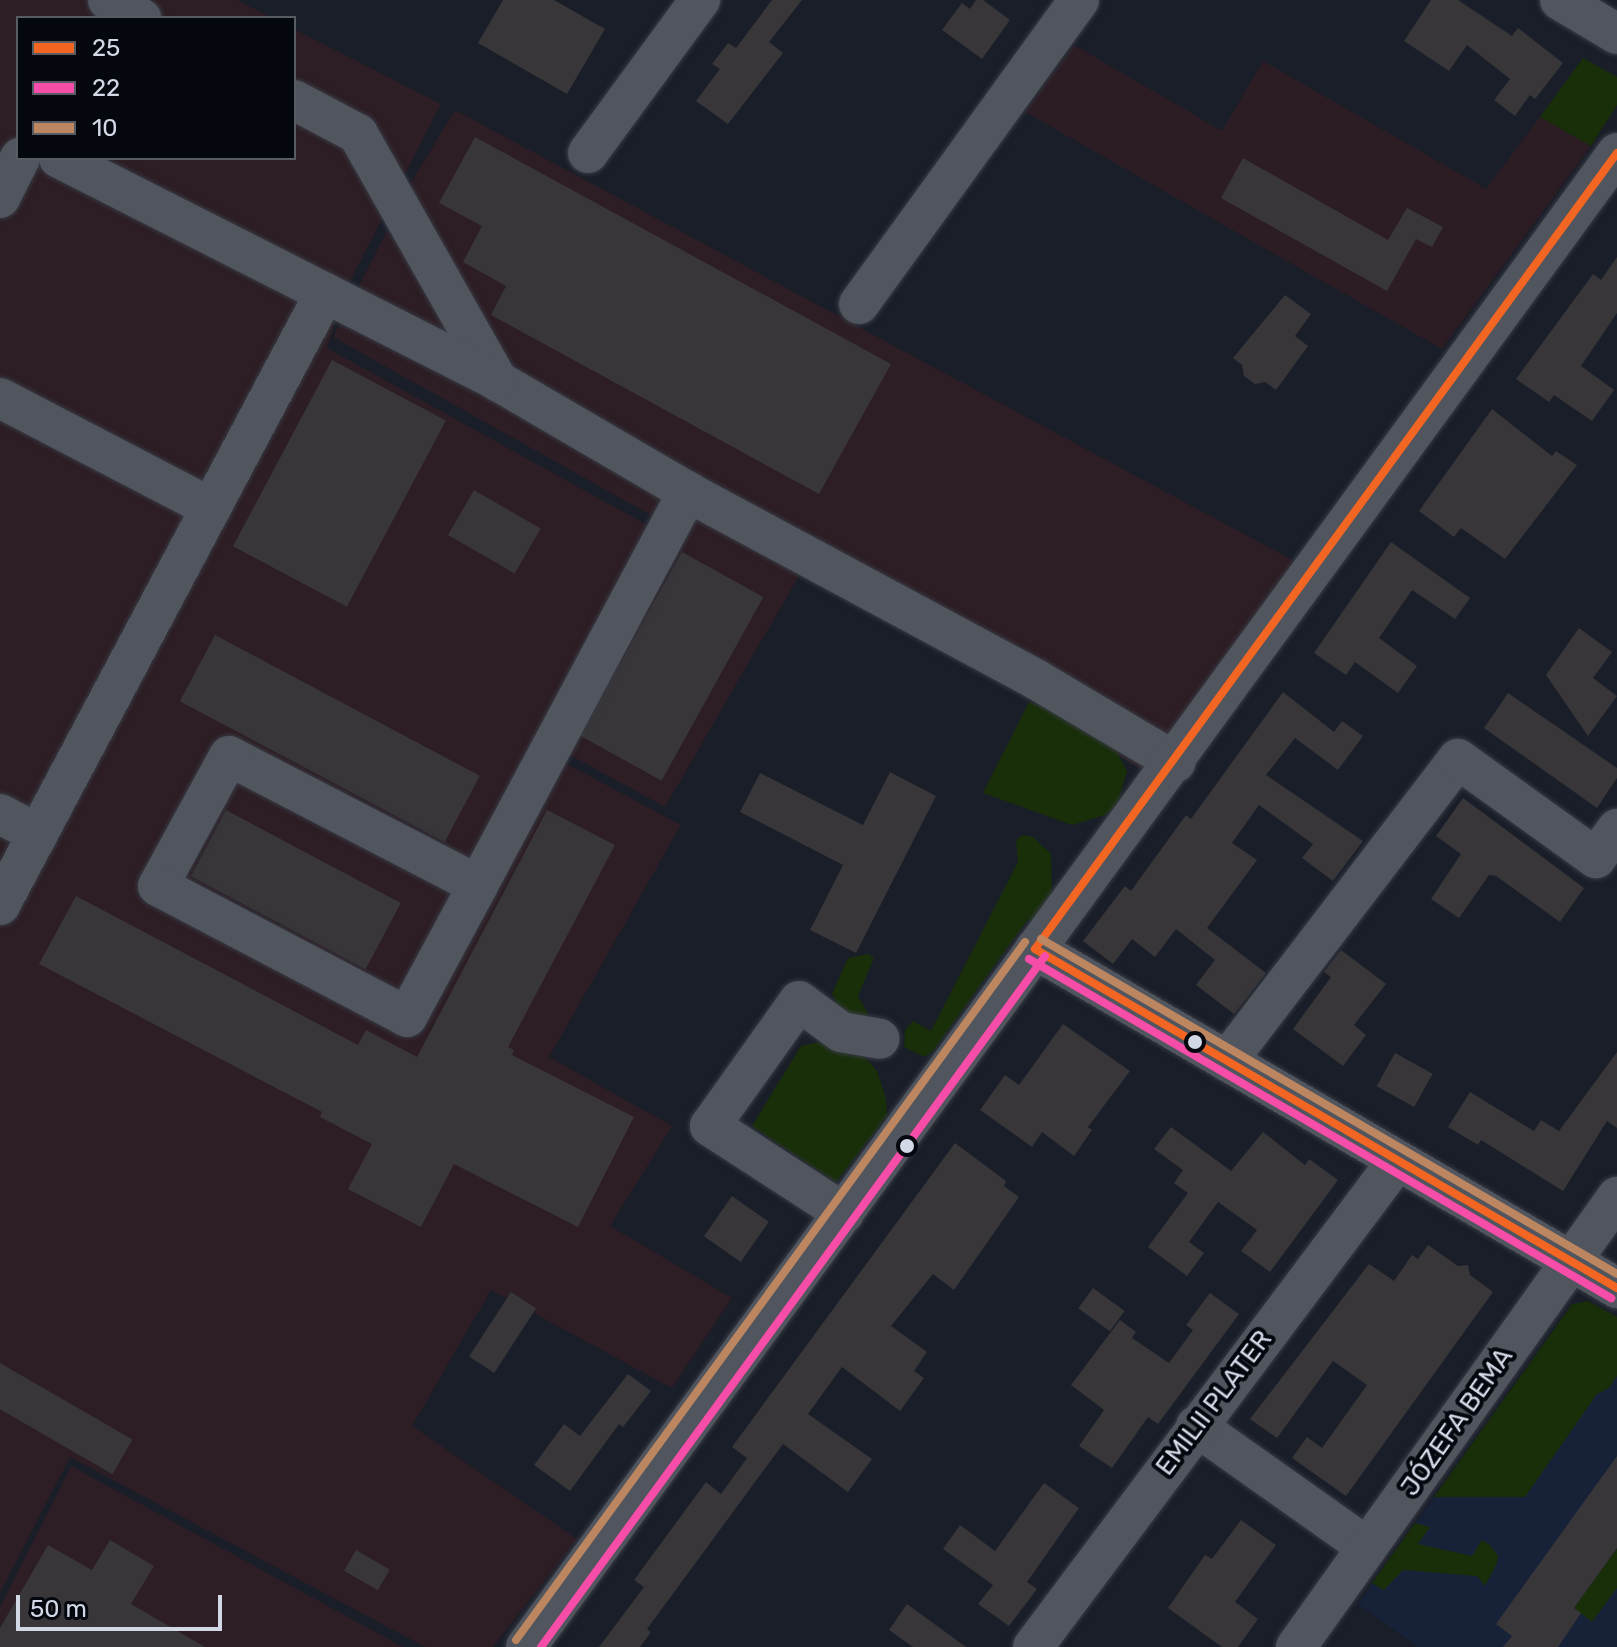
<!DOCTYPE html>
<html>
<head>
<meta charset="utf-8">
<style>
	body { margin:0 }
	#map { position:relative; width:1617px; height:1647px; overflow:hidden; background:#191e28; font-family:Rubik,sans-serif }
	div>[style] { position:absolute }
	.commercial>* { inset:0; background:#2c1d25 }
	.industrial>* { inset:0; background:#2d1d24 }
	.built>* { inset:0; background:#172238 }
	.green>* { inset:0; background:#182f09 }
	.building>* { inset:0; background:#383639; transform-origin:0 0 }
	.roads { filter:drop-shadow(0 0 2px #373a43) drop-shadow(0 0 2px #373a43) }
	.minor>* { height:40px; margin:-20px; padding:0 20px; transform-origin:20px; border-radius:20px; background:#51555e }
	.bus-1>* { height:8px; margin:-4px; padding:0 4px; transform-origin:4px; border-radius:4px; background:#f26522 }
	.bus-2>* { height:8px; margin:-4px; padding:0 4px; transform-origin:4px; border-radius:4px; background:#f54da8 }
	.bus-3>* { height:8px; margin:-4px; padding:0 4px; transform-origin:4px; border-radius:4px; background:#bb8660 }
	.dots>* { width:22px; height:22px; translate:-50% -50%; box-sizing:border-box; border:4px solid #04070e; border-radius:50% }
	span { translate:-50% -50%; white-space:nowrap; text-align:center; line-height:1.15; -webkit-text-stroke:8px #04070e; paint-order:stroke }
	.street-label { font-size:26px; color:#d2d8e5 }
	.legend { position:absolute; left:16px; top:16px; width:280px; height:144px; box-sizing:border-box; background:#04070e; border:2px solid #565b64; margin:0; padding:10px 14px; list-style:none; font-size:24px; color:#d2d8e5 }
	.legend li { display:flex; align-items:center; gap:16px; height:40px }
	.legend b { width:40px; border:2px solid #565b64 }
	.scale { position:absolute; left:16px; top:1595px; width:206px; height:36px; box-sizing:border-box; border:4px solid #d2d8e5; border-top:0; padding-left:10px; font-size:24px; line-height:28px; white-space:nowrap; color:#d2d8e5; -webkit-text-stroke:6px #04070e; paint-order:stroke }
</style>
</head>
<body>
<div id="map">
	<div class="commercial">
		<i style="clip-path:polygon(1074px 45px,1222px 131px,1263px 61px,1486px 189px,1540px 117px,1591px 146px,1442px 349px,1025px 112px)"></i>
	</div>
	<div class="industrial">
		<i style="clip-path:polygon(0 0,237px 0,272px 18px,18px 18px,18px 158px,294px 158px,294px 29px,441px 104px,345px 291px,327px 348px,658px 531px,543px 751px,681px 825px,549px 1057px,672px 1126px,610px 1226px,732px 1298px,672px 1388px,491px 1290px,412px 1426px,577px 1539px,493px 1647px,425px 1647px,70px 1457px,0 1593px)"></i>
		<i style="clip-path:polygon(455px 110px,1296px 562px,1147px 773px,1020px 693px,799px 576px,665px 807px,561px 750px,679px 531px,333px 337px,413px 179px)"></i>
		<i style="clip-path:polygon(71px 1466px,403px 1647px,0 1647px,0 1607px)"></i>
	</div>
	<div class="built">
		<i style="clip-path:polygon(1588px 1301px,1617px 1317px,1617px 1647px,1418px 1647px,1358px 1604px,1572px 1304px)"></i>
	</div>
	<div class="green">
		<i style="clip-path:polygon(1583px 58px,1617px 77px,1617px 105px,1591px 146px,1540px 117px)"></i>
		<i style="clip-path:polygon(1029px 702px,1073px 717px,1107px 738px,1117px 751px,1127px 772px,1117px 805px,1105px 815px,1072px 825px,983px 793px)"></i>
		<i style="clip-path:polygon(1023px 835px,1033px 837px,1051px 854px,1052px 893px,1035px 923px,1028px 919px,933px 1051px,925px 1057px,904px 1047px,905px 1030px,913px 1021px,931px 1031px,1018px 862px,1016px 840px)"></i>
		<i style="clip-path:polygon(868px 954px,874px 958px,858px 996px,872px 1021px,842px 1014px,832px 994px,848px 958px)"></i>
		<i style="clip-path:polygon(828px 1040px,864px 1056px,877px 1071px,886px 1099px,887px 1116px,836px 1182px,752px 1126px,801px 1046px)"></i>
		<i style="clip-path:polygon(1588px 1301px,1617px 1317px,1617px 1376px,1609px 1388px,1597px 1394px,1525px 1497px,1434px 1497px,1572px 1304px)"></i>
		<i style="clip-path:polygon(1415px 1523px,1430px 1527px,1418px 1544px,1472px 1556px,1482px 1540px,1490px 1545px,1498px 1556px,1497px 1563px,1485px 1586px,1477px 1576px,1403px 1570px,1384px 1590px,1372px 1583px)"></i>
		<i style="clip-path:polygon(1617px 1548px,1617px 1588px,1592px 1622px,1574px 1608px)"></i>
	</div>
	<div class="building">
		<i style="clip-path:polygon(503px 0,554px 0,605px 29px,567px 94px,478px 43px)"></i>
		<i style="clip-path:polygon(772px 0,802px 0,769px 42px,783px 53px,728px 124px,696px 101px,720px 69px,712px 64px,728px 43px,736px 48px)"></i>
		<i style="clip-path:polygon(976px 0,983px 0,1010px 20px,982px 59px,942px 30px,962px 3px,970px 9px)"></i>
		<i style="clip-path:polygon(1431px 0,1458px 0,1512px 36px,1518px 28px,1563px 63px,1535px 99px,1530px 95px,1515px 116px,1494px 100px,1510px 79px,1467px 45px,1449px 71px,1404px 41px)"></i>
		<i style="clip-path:polygon(475px 137px,891px 364px,819px 494px,491px 315px,506px 286px,463px 262px,482px 226px,439px 203px)"></i>
		<i style="clip-path:polygon(1243px 158px,1388px 240px,1407px 208px,1443px 227px,1432px 247px,1416px 239px,1387px 291px,1221px 198px)"></i>
		<i style="clip-path:polygon(1617px 257px,1617px 313px,1581px 366px,1614px 390px,1592px 421px,1554px 395px,1549px 402px,1516px 379px,1593px 274px,1601px 280px)"></i>
		<i style="clip-path:polygon(1285px 295px,1311px 314px,1295px 336px,1308px 346px,1276px 390px,1265px 382px,1255px 384px,1244px 376px,1242px 365px,1233px 358px)"></i>
		<i style="left:332px;top:360px;width:129px;height:211px;rotate:28deg"></i>
		<i style="clip-path:polygon(1492px 409px,1552px 456px,1556px 451px,1577px 465px,1505px 559px,1461px 528px,1454px 537px,1419px 511px)"></i>
		<i style="left:474px;top:490px;width:77px;height:52px;rotate:30deg"></i>
		<i style="clip-path:polygon(1391px 542px,1470px 598px,1455px 619px,1412px 590px,1379px 638px,1417px 666px,1398px 693px,1355px 662px,1346px 675px,1314px 653px)"></i>
		<i style="left:682px;top:552px;width:93px;height:210px;rotate:29deg"></i>
		<i style="clip-path:polygon(1579px 628px,1612px 652px,1593px 678px,1617px 696px,1588px 736px,1546px 675px)"></i>
		<i style="left:215px;top:635px;width:300px;height:75px;rotate:28deg"></i>
		<i style="clip-path:polygon(1283px 692px,1334px 732px,1342px 721px,1363px 736px,1338px 770px,1295px 738px,1266px 775px,1363px 841px,1333px 881px,1302px 858px,1313px 844px,1259px 805px,1232px 843px,1257px 860px,1207px 928px,1266px 973px,1234px 1014px,1196px 985px,1215px 960px,1176px 929px,1155px 957px,1132px 939px,1113px 964px,1083px 941px,1125px 886px,1131px 891px,1186px 815px,1191px 819px)"></i>
		<i style="clip-path:polygon(1508px 693px,1617px 768px,1617px 778px,1597px 808px,1484px 728px)"></i>
		<i style="clip-path:polygon(890px 772px,936px 796px,856px 953px,810px 930px,843px 865px,740px 812px,760px 773px,863px 825px)"></i>
		<i style="clip-path:polygon(1463px 798px,1584px 888px,1560px 922px,1496px 876px,1489px 875px,1459px 918px,1431px 899px,1461px 854px,1436px 836px)"></i>
		<i style="left:226px;top:810px;width:198px;height:75px;rotate:28deg"></i>
		<i style="clip-path:polygon(547px 810px,615px 845px,508px 1047px,514px 1050px,512px 1055px,634px 1117px,578px 1227px,454px 1164px,421px 1227px,348px 1189px,372px 1144px,320px 1117px,322px 1112px,39px 964px,76px 896px,358px 1045px,366px 1030px,417px 1057px)"></i>
		<i style="clip-path:polygon(1341px 950px,1386px 984px,1354px 1025px,1366px 1035px,1343px 1066px,1293px 1029px,1331px 977px,1324px 972px)"></i>
		<i style="clip-path:polygon(1063px 1024px,1130px 1071px,1088px 1127px,1092px 1130px,1074px 1156px,1042px 1132px,1032px 1147px,980px 1110px,1005px 1075px,1019px 1085px)"></i>
		<i style="clip-path:polygon(1617px 1052px,1617px 1128px,1607px 1121px,1563px 1191px,1481px 1140px,1478px 1145px,1448px 1127px,1470px 1092px,1534px 1131px,1541px 1120px,1559px 1131px)"></i>
		<i style="left:1395px;top:1053px;width:43px;height:38px;rotate:29deg"></i>
		<i style="clip-path:polygon(1171px 1127px,1231px 1171px,1263px 1132px,1305px 1165px,1309px 1159px,1338px 1180px,1270px 1272px,1241px 1251px,1257px 1230px,1218px 1202px,1189px 1242px,1204px 1253px,1187px 1276px,1148px 1247px,1188px 1193px,1174px 1183px,1183px 1170px,1154px 1149px)"></i>
		<i style="clip-path:polygon(955px 1143px,1006px 1181px,1004px 1186px,1019px 1197px,954px 1290px,933px 1274px,891px 1326px,927px 1352px,914px 1371px,924px 1378px,900px 1411px,842px 1367px,808px 1414px,872px 1459px,848px 1492px,783px 1444px,647px 1629px,651px 1632px,640px 1647px,599px 1647px,644px 1587px,634px 1580px,706px 1482px,721px 1494px,747px 1458px,732px 1447px)"></i>
		<i style="left:732px;top:1196px;width:45px;height:49px;rotate:35deg"></i>
		<i style="clip-path:polygon(1428px 1245px,1458px 1266px,1468px 1265px,1470px 1275px,1493px 1292px,1346px 1496px,1292px 1458px,1307px 1437px,1322px 1448px,1367px 1385px,1333px 1361px,1277px 1438px,1250px 1419px,1369px 1264px,1394px 1281px,1412px 1255px,1418px 1259px)"></i>
		<i style="left:1093px;top:1288px;width:39px;height:25px;rotate:36deg"></i>
		<i style="left:511px;top:1292px;width:30px;height:77px;rotate:33deg"></i>
		<i style="clip-path:polygon(1210px 1293px,1239px 1314px,1158px 1424px,1148px 1417px,1112px 1468px,1079px 1446px,1104px 1410px,1071px 1385px,1120px 1320px,1136px 1332px,1132px 1338px,1169px 1363px,1193px 1330px,1186px 1325px)"></i>
		<i style="left:0;top:1363px;width:153px;height:40px;rotate:30deg"></i>
		<i style="clip-path:polygon(628px 1374px,651px 1391px,623px 1427px,619px 1424px,570px 1491px,534px 1465px,564px 1424px,580px 1436px)"></i>
		<i style="clip-path:polygon(1617px 1456px,1617px 1548px,1574px 1608px,1581px 1613px,1558px 1647px,1503px 1647px,1512px 1636px,1496px 1624px)"></i>
		<i style="clip-path:polygon(1044px 1483px,1079px 1508px,1027px 1582px,1037px 1589px,1009px 1626px,978px 1604px,993px 1585px,943px 1549px,960px 1525px,995px 1551px)"></i>
		<i style="clip-path:polygon(1241px 1520px,1276px 1545px,1235px 1602px,1258px 1619px,1238px 1647px,1222px 1647px,1168px 1608px,1205px 1555px,1212px 1559px)"></i>
		<i style="clip-path:polygon(110px 1540px,154px 1566px,131px 1604px,205px 1647px,0 1647px,0 1628px,48px 1545px,92px 1570px)"></i>
		<i style="left:356px;top:1550px;width:39px;height:24px;rotate:30deg"></i>
		<i style="clip-path:polygon(907px 1604px,966px 1647px,913px 1647px,889px 1630px)"></i>
	</div>
	<div class="roads">
		<div class="minor">
			<i style="left:108px;top:0;width:38px;rotate:29deg"></i>
			<i style="left:1560px;top:0;width:66px;rotate:30.8deg"></i>
			<i style="left:294px;top:100px;width:72px;rotate:28deg"></i>
			<i style="left:358px;top:134px;width:284px;rotate:60.5deg"></i>
			<i style="left:498px;top:381px;width:220px;rotate:30.3deg"></i>
			<i style="left:688px;top:492px;width:396px;rotate:28.3deg"></i>
			<i style="left:1037px;top:680px;width:161px;rotate:30.7deg"></i>
			<i style="left:588px;top:153px;width:190px;rotate:-53.8deg"></i>
			<i style="left:59px;top:158px;width:492px;rotate:26.9deg"></i>
			<i style="left:0;top:198px;width:45px;rotate:-63.4deg"></i>
			<i style="left:859px;top:304px;width:375px;rotate:-54.1deg"></i>
			<i style="left:0;top:398px;width:238px;rotate:27.5deg"></i>
			<i style="left:0;top:814px;width:43px;rotate:27.8deg"></i>
			<i style="left:478px;top:885px;width:280px;rotate:-152.6deg"></i>
			<i style="left:229px;top:756px;width:148px;rotate:118.6deg"></i>
			<i style="left:158px;top:886px;width:281px;rotate:27.7deg"></i>
			<i style="left:407px;top:1017px;width:150px;rotate:-61.7deg"></i>
			<i style="left:478px;top:885px;width:446px;rotate:-61.9deg"></i>
			<i style="left:0;top:905px;width:693px;rotate:-62.03deg"></i>
			<i style="left:1035px;top:949px;width:674px;rotate:30.22deg"></i>
			<i style="left:1227px;top:1061px;width:380px;rotate:-52.6deg"></i>
			<i style="left:1458px;top:759px;width:170px;rotate:35.7deg"></i>
			<i style="left:1596px;top:858px;width:36px;rotate:-54deg"></i>
			<i style="left:844px;top:1213px;width:160px;rotate:-147deg"></i>
			<i style="left:710px;top:1126px;width:153px;rotate:-54.5deg"></i>
			<i style="left:799px;top:1001px;width:52px;rotate:36.4deg"></i>
			<i style="left:841px;top:1032px;width:39px;rotate:10deg"></i>
			<i style="left:1196px;top:1426px;width:209px;rotate:35.3deg"></i>
			<i style="left:526px;top:1647px;width:1850px;rotate:-53.86deg"></i>
			<i style="left:1033px;top:1647px;width:607px;rotate:-53.17deg"></i>
			<i style="left:1296px;top:1647px;width:553px;rotate:-54.5deg"></i>
		</div>
	</div>
	<div class="bus-1">
		<i style="left:1035px;top:949px;width:986px;rotate:-53.83deg"></i>
		<i style="left:1035px;top:949px;width:674px;rotate:30.22deg"></i>
	</div>
	<div class="bus-2">
		<i style="left:1029px;top:959px;width:674px;rotate:30.22deg"></i>
		<i style="left:541px;top:1647px;width:855px;rotate:-53.89deg"></i>
	</div>
	<div class="bus-3">
		<i style="left:1041px;top:939px;width:666px;rotate:30.18deg"></i>
		<i style="left:516px;top:1640px;width:864px;rotate:-53.9deg"></i>
	</div>
	<div class="dots">
		<i style="left:1195px;top:1042px;background:#d2d8e5"></i>
		<i style="left:907px;top:1146px;background:#d2d8e5"></i>
	</div>
	<div class="street-label">
		<span style="left:1214px;top:1403px;rotate:-53deg">EMILII PLATER</span>
		<span style="left:1457px;top:1422px;rotate:-55deg">JÓZEFA BEMA</span>
	</div>
	<ul class="legend">
	<li><b style="height:10px;background:#f26522"></b>25</li>
	<li><b style="height:10px;background:#f54da8"></b>22</li>
	<li><b style="height:10px;background:#bb8660"></b>10</li>
	</ul>
	<div class="scale">50 m</div>
</div>
</body>
</html>
